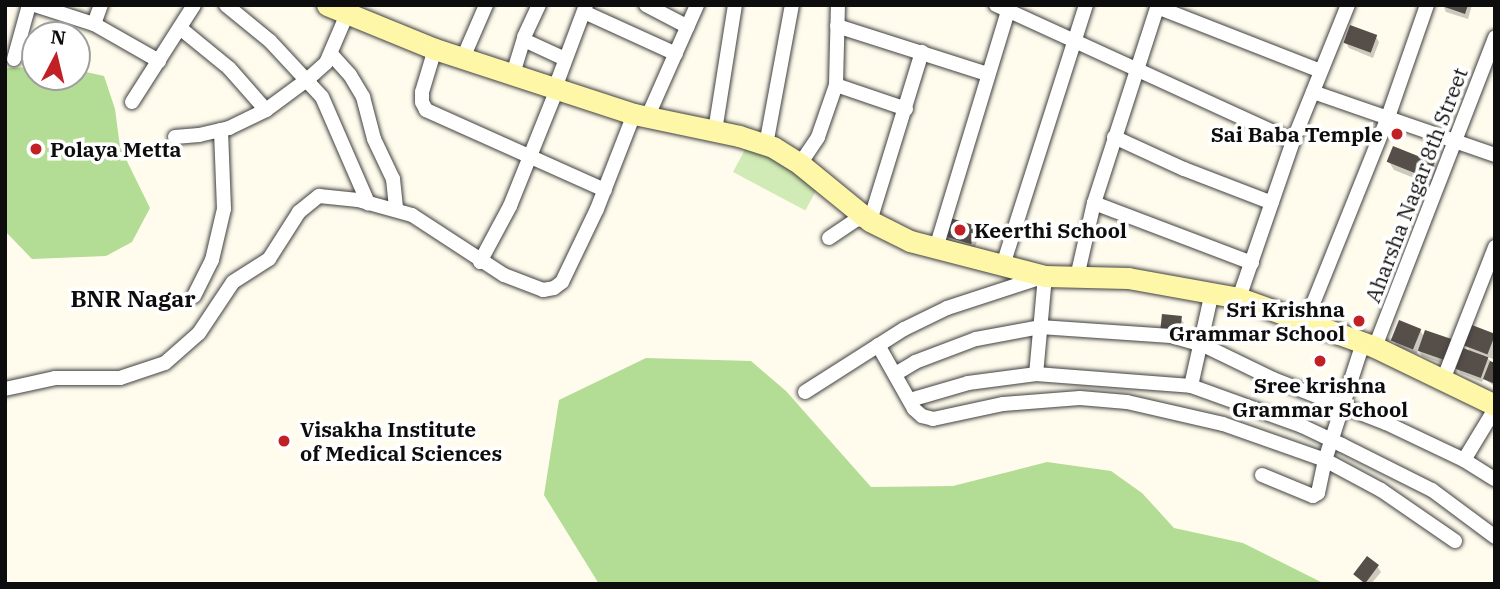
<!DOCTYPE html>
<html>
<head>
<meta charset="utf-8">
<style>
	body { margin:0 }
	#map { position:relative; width:1500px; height:589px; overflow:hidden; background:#fffced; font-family:"IBM Plex Serif",serif }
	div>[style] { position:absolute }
	.green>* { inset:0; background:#d0ebb5; transform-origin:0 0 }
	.forest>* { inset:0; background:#b3dc94 }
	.shadow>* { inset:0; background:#0003 }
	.building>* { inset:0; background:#564e49; transform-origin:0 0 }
	.roads { filter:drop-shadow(0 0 2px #404040) drop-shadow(0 0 2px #404040) }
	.street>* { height:14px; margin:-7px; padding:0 7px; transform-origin:7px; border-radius:7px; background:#fff }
	.secondary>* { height:21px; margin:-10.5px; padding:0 10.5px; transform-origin:10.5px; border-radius:10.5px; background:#fff7a8 }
	.dots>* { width:19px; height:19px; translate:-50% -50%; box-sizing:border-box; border:4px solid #fff; border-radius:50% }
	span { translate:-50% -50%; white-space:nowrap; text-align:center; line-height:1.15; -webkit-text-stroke:7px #fff; paint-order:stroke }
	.poi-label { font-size:21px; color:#0d0d0d; font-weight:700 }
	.right { translate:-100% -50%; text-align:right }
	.left { translate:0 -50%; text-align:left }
	.street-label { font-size:21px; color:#0d0d0d }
	.neighbourhood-label { font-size:23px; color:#0d0d0d; font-weight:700 }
	.frame { position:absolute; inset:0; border:7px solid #0d0d0d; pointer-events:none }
	.north { position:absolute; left:21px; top:21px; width:70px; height:70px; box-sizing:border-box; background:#fff; border:2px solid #9e9e9e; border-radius:50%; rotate:7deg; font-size:19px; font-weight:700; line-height:28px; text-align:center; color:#0d0d0d }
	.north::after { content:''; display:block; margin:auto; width:24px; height:32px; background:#c12024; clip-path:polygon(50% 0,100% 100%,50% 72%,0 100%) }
</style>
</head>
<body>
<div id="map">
	<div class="green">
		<i style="left:749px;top:142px;width:82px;height:34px;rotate:28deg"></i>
	</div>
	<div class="forest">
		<i style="clip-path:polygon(35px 67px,35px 77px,77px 77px,77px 70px,104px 76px,115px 109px,120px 147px,150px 208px,132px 242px,106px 256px,32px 259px,5px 231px,5px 68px)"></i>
		<i style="clip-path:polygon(646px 358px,751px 361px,786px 391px,871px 487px,953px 486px,1047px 462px,1111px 471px,1142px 493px,1174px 528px,1243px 543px,1325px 584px,599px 584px,544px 495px,559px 400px)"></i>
	</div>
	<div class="shadow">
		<i style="clip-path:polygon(1443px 5px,1472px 5px,1468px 19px,1446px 12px)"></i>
		<i style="clip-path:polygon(1376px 37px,1379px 42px,1373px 58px,1349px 48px,1346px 43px)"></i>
		<i style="clip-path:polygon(1389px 162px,1434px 164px,1439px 173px,1434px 186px,1394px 170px)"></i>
		<i style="clip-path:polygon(976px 228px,979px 233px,975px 248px,947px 240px,944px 234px)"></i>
		<i style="clip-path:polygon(1180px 318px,1184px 323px,1182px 337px,1166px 335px)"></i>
		<i style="clip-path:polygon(1473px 327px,1495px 336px,1493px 359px,1485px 356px,1495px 365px,1495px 387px,1484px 378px,1482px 382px,1460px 373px,1457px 368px,1471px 353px,1466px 345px)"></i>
		<i style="clip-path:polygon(1420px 330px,1424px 337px,1450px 341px,1453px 346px,1446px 365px,1422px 356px,1418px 349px,1417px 354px,1397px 346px,1394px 341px)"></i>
		<i style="clip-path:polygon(1377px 566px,1381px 572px,1371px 584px,1364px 584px,1355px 574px)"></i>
	</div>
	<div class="building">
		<i style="clip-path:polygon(1439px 5px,1468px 5px,1465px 14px)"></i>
		<i style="left:1350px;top:25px;width:29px;height:19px;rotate:20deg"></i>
		<i style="left:1393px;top:146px;width:45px;height:17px;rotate:22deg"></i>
		<i style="left:947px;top:217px;width:31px;height:19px;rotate:17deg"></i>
		<i style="left:1162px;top:314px;width:20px;height:16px;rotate:6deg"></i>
		<i style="left:1399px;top:320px;width:24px;height:22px;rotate:22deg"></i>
		<i style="left:1472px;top:325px;width:25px;height:22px;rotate:21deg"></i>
		<i style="left:1425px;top:330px;width:28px;height:22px;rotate:19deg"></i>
		<i style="left:1463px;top:348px;width:27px;height:22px;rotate:20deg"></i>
		<i style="clip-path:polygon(1490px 361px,1495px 363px,1495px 384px,1483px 379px)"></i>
		<i style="left:1367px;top:556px;width:15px;height:23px;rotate:37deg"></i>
	</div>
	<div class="roads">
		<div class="street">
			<i style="left:35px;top:5px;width:62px;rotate:17.9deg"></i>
			<i style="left:94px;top:24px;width:75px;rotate:29.6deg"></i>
			<i style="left:226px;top:5px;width:57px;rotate:39.3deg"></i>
			<i style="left:270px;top:41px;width:76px;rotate:47.1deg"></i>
			<i style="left:322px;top:97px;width:116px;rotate:66.5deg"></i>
			<i style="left:646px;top:5px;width:47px;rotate:27.6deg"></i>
			<i style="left:996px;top:5px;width:327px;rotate:24.6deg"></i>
			<i style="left:1157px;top:7px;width:175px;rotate:21.4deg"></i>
			<i style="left:584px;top:12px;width:101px;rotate:24.5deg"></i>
			<i style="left:94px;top:24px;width:20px;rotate:-70deg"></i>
			<i style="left:837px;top:26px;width:157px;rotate:17.7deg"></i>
			<i style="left:180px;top:28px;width:63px;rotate:39.2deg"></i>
			<i style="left:229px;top:68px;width:56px;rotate:48.6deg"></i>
			<i style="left:524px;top:40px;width:45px;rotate:24.9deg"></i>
			<i style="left:435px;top:49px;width:45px;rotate:106.8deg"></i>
			<i style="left:422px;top:92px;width:10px;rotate:90deg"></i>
			<i style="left:422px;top:102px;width:9px;rotate:63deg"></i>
			<i style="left:426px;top:110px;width:196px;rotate:24.1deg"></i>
			<i style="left:331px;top:54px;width:28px;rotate:48deg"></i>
			<i style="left:350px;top:75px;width:26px;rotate:59deg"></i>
			<i style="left:363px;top:97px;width:43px;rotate:75.3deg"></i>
			<i style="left:374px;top:139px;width:44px;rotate:64.6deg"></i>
			<i style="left:393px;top:179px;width:31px;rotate:84deg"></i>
			<i style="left:463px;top:58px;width:58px;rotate:-66.5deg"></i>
			<i style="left:14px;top:59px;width:56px;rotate:-74.5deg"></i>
			<i style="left:513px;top:74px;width:39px;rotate:-73deg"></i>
			<i style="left:524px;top:37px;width:35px;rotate:-65deg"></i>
			<i style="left:836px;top:85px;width:74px;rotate:18.9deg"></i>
			<i style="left:555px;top:88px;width:89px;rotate:-69.5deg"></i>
			<i style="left:1313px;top:92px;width:193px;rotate:19.1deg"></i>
			<i style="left:132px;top:102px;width:115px;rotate:-57.4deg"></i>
			<i style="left:647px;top:118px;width:124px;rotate:-66.1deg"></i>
			<i style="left:715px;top:131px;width:128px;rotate:-81deg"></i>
			<i style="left:175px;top:137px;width:24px;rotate:-5deg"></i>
			<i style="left:199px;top:135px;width:31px;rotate:-13deg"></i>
			<i style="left:229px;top:128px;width:41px;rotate:-25.9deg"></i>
			<i style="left:266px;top:110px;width:52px;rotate:-36.4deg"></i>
			<i style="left:308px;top:79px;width:24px;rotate:-42deg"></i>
			<i style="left:326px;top:63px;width:61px;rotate:-66.8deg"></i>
			<i style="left:1114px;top:137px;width:77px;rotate:24.6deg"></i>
			<i style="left:1184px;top:169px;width:94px;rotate:21.1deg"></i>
			<i style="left:766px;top:145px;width:142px;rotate:-79.5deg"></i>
			<i style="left:800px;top:164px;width:32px;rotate:-56deg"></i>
			<i style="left:818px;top:137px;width:55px;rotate:-70.9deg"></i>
			<i style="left:836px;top:85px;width:80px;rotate:-88.6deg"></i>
			<i style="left:1094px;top:203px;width:169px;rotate:20.8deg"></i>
			<i style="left:829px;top:238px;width:34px;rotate:-34deg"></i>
			<i style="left:857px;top:219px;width:13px;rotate:9deg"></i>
			<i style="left:870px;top:221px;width:177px;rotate:-72.9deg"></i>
			<i style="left:936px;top:248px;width:254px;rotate:-73.1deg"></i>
			<i style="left:480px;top:262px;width:64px;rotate:-61.8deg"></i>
			<i style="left:510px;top:206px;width:126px;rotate:-68.1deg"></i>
			<i style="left:1003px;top:265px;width:273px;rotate:-72.3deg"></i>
			<i style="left:1077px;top:277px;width:76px;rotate:-77.1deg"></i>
			<i style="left:1094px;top:203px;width:208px;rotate:-72.1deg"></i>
			<i style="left:194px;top:296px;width:40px;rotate:-63.4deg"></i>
			<i style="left:212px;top:260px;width:52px;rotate:-76.8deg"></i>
			<i style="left:224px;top:209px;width:79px;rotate:-92.2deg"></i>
			<i style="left:1239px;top:298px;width:166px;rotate:-71deg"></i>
			<i style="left:1293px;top:141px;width:147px;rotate:-68deg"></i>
			<i style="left:1306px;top:321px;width:220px;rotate:-68.1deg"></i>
			<i style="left:1388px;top:117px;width:119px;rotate:-70.8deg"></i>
			<i style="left:878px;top:345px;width:73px;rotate:60.6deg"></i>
			<i style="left:914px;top:409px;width:11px;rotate:41deg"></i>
			<i style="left:922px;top:416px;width:11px;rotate:15deg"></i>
			<i style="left:933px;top:419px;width:72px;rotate:-12.1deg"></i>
			<i style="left:1003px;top:404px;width:77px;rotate:-4.5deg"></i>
			<i style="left:1080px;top:398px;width:47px;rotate:4.9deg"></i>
			<i style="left:1127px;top:402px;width:98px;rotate:12.9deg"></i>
			<i style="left:1223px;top:424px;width:108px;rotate:19.4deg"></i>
			<i style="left:1325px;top:460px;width:123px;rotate:-72deg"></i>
			<i style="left:1375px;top:347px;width:332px;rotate:-68.8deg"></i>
			<i style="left:897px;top:373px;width:21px;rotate:-31deg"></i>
			<i style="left:915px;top:362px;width:65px;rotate:-20.7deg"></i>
			<i style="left:976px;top:339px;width:65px;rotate:-10.6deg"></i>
			<i style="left:1040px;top:327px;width:131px;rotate:3.9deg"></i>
			<i style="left:1171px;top:336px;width:33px;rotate:16deg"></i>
			<i style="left:1203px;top:345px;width:78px;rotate:25.9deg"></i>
			<i style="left:1273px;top:379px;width:121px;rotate:21.3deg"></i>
			<i style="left:1386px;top:423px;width:86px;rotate:25.4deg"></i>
			<i style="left:1464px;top:460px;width:36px;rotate:32deg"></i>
			<i style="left:1443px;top:380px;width:143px;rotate:-68.6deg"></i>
			<i style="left:1191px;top:386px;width:96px;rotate:-77.4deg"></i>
			<i style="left:5px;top:389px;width:51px;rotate:-12.4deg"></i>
			<i style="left:55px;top:378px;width:65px"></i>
			<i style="left:120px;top:378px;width:47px;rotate:-18.4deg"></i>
			<i style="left:165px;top:363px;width:45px;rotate:-41.4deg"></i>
			<i style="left:199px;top:333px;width:61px;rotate:-56.3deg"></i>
			<i style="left:233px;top:282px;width:43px;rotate:-32.6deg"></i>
			<i style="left:269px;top:259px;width:56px;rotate:-57.4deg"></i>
			<i style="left:299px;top:212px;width:26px;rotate:-39deg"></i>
			<i style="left:319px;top:196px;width:39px;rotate:6deg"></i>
			<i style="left:358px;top:200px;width:56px;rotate:15.5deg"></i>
			<i style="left:412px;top:215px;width:110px;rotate:33.1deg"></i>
			<i style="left:504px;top:275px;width:42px;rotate:21deg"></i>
			<i style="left:543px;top:290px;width:11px;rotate:-10deg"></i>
			<i style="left:554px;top:288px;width:10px;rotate:-37deg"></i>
			<i style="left:562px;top:282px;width:81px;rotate:-64.4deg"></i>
			<i style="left:597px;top:209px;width:102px;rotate:-68.7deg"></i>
			<i style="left:805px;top:392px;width:117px;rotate:-32.5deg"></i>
			<i style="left:904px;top:329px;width:48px;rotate:-26deg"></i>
			<i style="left:947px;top:308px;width:103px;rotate:-18.1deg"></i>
			<i style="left:1045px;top:276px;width:98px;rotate:95.2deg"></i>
			<i style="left:910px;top:400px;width:60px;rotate:-16.3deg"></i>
			<i style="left:968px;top:383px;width:69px;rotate:-7.5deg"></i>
			<i style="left:1036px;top:374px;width:155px;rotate:4.4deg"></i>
			<i style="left:1191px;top:386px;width:118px;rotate:19.8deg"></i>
			<i style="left:1302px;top:426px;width:44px;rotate:25.4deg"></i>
			<i style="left:1342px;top:445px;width:101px;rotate:26.6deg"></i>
			<i style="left:1432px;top:490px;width:79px;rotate:36.7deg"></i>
			<i style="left:1464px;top:460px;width:60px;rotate:-58.7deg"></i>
			<i style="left:1262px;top:475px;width:55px;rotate:22.4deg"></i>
			<i style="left:1313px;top:496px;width:6px;rotate:-31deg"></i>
			<i style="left:1318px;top:493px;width:34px;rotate:-78deg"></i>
			<i style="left:1325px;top:460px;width:64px;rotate:28.2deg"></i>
			<i style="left:1381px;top:490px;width:90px;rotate:34.6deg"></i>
		</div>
		<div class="secondary">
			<i style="left:327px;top:5px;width:117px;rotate:22.2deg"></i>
			<i style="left:435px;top:49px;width:209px;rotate:18.1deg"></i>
			<i style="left:634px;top:114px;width:107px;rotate:11.8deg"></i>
			<i style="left:739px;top:136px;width:36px;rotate:18deg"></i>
			<i style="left:773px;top:147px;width:32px;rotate:32deg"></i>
			<i style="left:800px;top:164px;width:90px;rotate:39.2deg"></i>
			<i style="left:870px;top:221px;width:45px;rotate:26.6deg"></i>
			<i style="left:910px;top:241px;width:139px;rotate:14.5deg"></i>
			<i style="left:1045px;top:276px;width:83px;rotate:1.4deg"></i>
			<i style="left:1128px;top:278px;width:113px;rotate:10.2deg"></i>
			<i style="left:1239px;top:298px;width:145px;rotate:19.8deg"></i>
			<i style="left:1375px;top:347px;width:133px;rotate:25.8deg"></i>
		</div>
	</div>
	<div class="dots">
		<i style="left:1397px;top:134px;background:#c12024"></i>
		<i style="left:36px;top:149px;background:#c12024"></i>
		<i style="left:960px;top:230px;background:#c12024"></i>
		<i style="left:1359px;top:321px;background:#c12024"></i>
		<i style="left:1320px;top:361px;background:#c12024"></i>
		<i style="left:284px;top:441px;background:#c12024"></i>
	</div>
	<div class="poi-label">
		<span class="right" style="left:1383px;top:134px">Sai Baba Temple</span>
		<span class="left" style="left:50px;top:149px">Polaya Metta</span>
		<span class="left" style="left:974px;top:230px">Keerthi School</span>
		<span class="right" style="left:1345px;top:321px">Sri Krishna<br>Grammar School</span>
		<span style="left:1320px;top:397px">Sree krishna<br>Grammar School</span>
		<span class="left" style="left:300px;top:441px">Visakha Institute<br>of Medical Sciences</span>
	</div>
	<div class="street-label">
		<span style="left:1416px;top:185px;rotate:-69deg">Aharsha Nagar 8th Street</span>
	</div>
	<div class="neighbourhood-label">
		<span style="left:133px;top:298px">BNR Nagar</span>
	</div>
	<div class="frame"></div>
	<div class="north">N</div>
</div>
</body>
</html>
